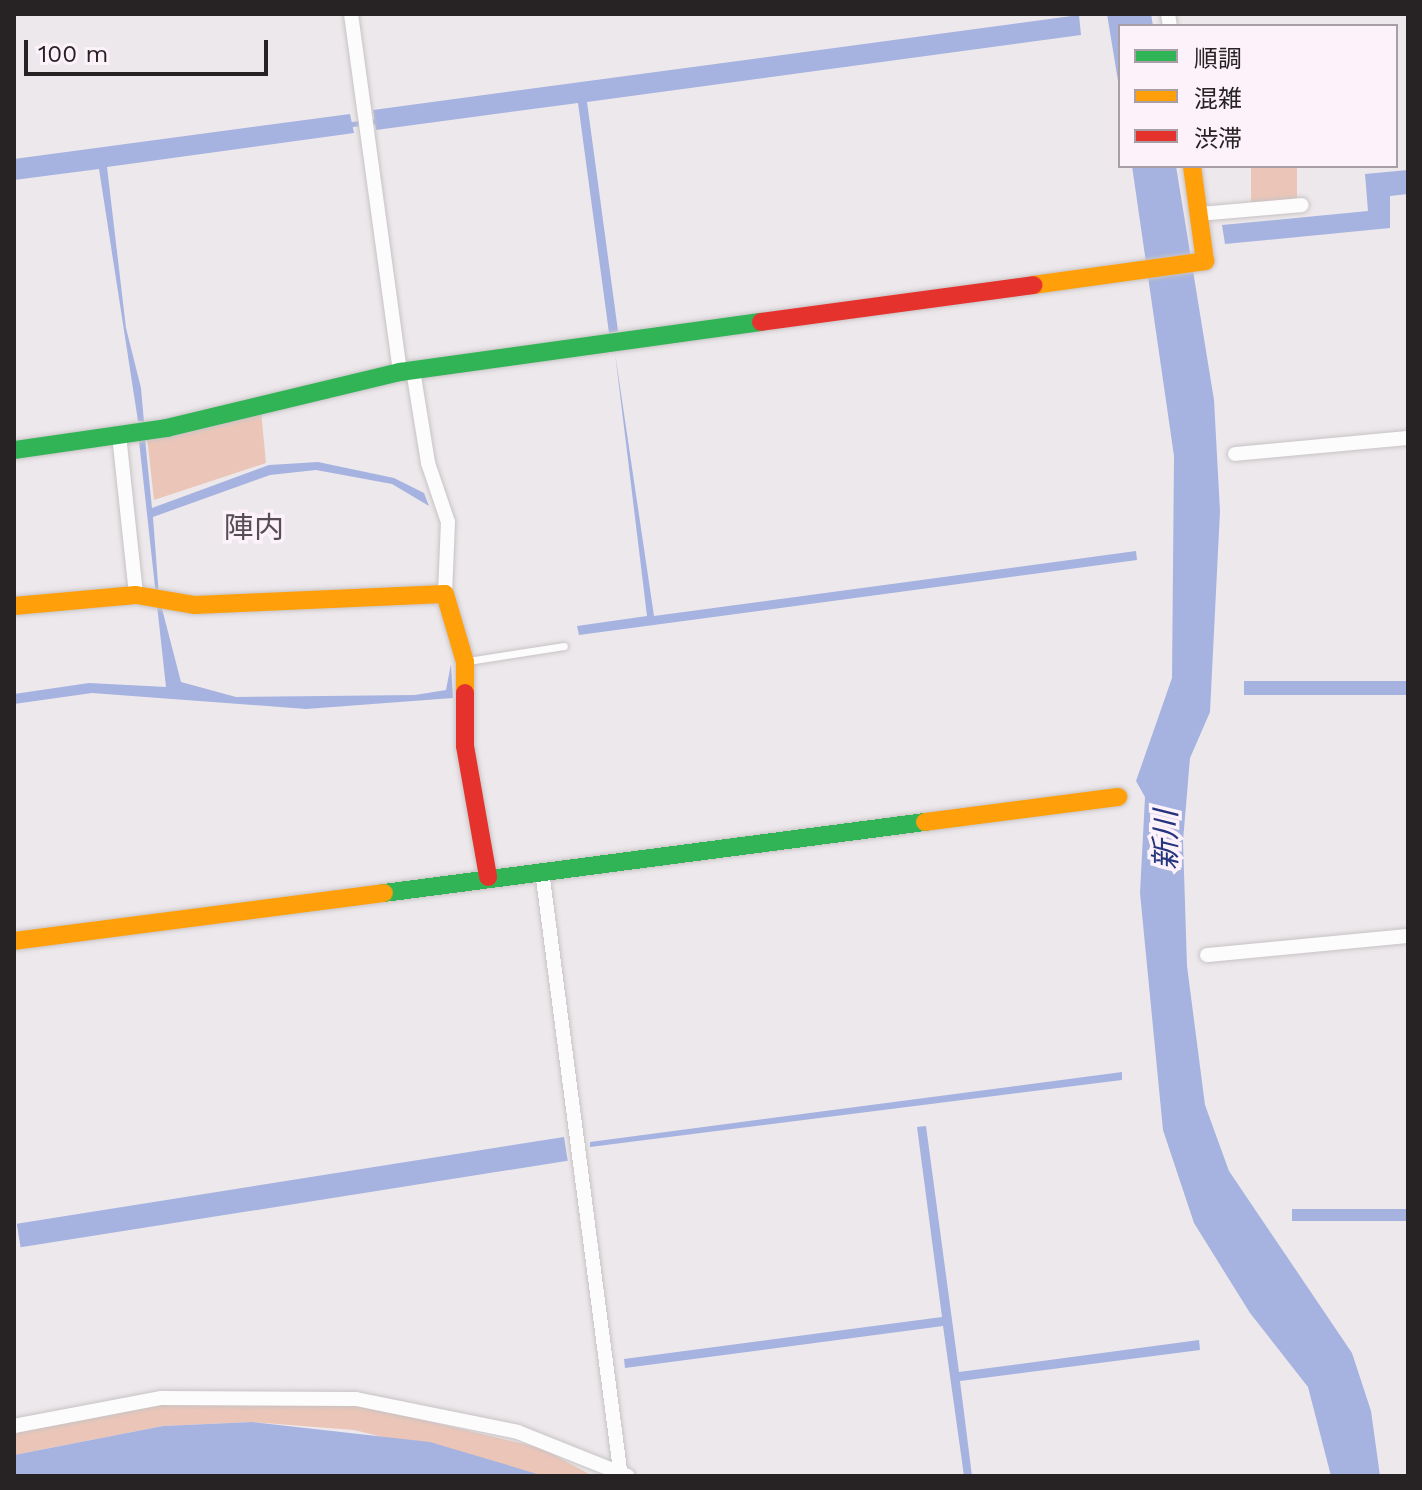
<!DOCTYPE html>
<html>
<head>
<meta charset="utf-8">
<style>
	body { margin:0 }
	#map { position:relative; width:1422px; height:1490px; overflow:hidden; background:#ede8eb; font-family:"Work Sans","Noto Sans JP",sans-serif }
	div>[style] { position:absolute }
	.green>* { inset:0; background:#ebc6b8; transform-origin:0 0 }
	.water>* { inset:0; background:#a6b3e0; transform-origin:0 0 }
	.stream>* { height:5px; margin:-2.5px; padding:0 2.5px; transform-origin:2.5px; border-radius:2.5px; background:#a6b3e0 }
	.roads { filter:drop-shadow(0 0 2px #c7c3c5) drop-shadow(0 0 2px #c7c3c5) }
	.lane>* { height:7px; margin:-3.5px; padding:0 3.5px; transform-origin:3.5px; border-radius:3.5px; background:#fcfcfc }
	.street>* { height:14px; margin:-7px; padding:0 7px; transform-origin:7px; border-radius:7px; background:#fcfcfc }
	.fast>* { height:18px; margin:-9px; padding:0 9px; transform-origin:9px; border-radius:9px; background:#30b455 }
	.slow>* { height:18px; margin:-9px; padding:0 9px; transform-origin:9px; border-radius:9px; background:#ff9f0a }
	.jam>* { height:18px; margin:-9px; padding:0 9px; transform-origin:9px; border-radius:9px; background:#e5322d }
	span { translate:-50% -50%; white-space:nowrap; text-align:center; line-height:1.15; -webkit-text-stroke:7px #fdf2fa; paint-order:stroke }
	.neighbourhood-label { font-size:30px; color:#574e54 }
	.water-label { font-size:30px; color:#25347e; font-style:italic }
	.frame { position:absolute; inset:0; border:16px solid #272325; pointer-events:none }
	.legend { position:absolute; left:1118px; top:24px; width:280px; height:144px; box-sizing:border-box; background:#fdf2fa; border:2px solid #a79fa5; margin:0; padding:10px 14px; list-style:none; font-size:24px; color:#272325 }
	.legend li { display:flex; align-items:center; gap:16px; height:40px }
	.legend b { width:40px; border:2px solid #a79fa5 }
	.scale { position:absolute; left:24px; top:40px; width:244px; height:36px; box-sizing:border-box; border:4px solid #272325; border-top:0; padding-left:10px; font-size:24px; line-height:28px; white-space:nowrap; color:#272325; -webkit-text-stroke:6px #fdf2fa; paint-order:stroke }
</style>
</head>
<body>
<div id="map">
	<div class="green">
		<i style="left:1251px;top:166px;width:46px;height:36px"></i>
		<i style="clip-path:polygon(261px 411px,266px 463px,154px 500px,147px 437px)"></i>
		<i style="clip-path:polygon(159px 1403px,356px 1404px,541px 1448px,593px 1476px,544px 1476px,354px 1430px,252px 1422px,163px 1426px,14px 1455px,14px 1435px,44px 1421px)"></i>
	</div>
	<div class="water">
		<i style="clip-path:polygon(1107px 14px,1151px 14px,1153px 26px,1120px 26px,1120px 93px)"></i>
		<i style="clip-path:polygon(1079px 15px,1081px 35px,587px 102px,618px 331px,609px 333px,578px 103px,376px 130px,373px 110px)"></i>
		<i style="clip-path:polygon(350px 114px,354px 133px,107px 167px,126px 328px,141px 388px,144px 422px,138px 421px,99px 169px,14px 180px,14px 159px)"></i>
		<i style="clip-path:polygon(1132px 166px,1176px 166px,1214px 400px,1220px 511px,1210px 712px,1190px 758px,1183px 841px,1187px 966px,1205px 1105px,1229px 1171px,1352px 1353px,1371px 1411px,1380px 1476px,1331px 1476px,1308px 1387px,1250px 1313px,1194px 1223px,1163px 1130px,1140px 893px,1145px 797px,1136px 781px,1172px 678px,1174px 456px)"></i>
		<i style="clip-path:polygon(1408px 170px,1408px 194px,1390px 196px,1390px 228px,1225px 244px,1222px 225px,1368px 211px,1365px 174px)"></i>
		<i style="clip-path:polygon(615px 353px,654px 616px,1136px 551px,1137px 560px,579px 635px,577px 626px,647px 616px)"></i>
		<i style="clip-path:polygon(145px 439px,152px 508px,269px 465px,318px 462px,394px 478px,424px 493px,429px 506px,392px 484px,316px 470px,270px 475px,153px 517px,159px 597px,181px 682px,236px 697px,415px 695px,446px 690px,451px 664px,453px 698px,306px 709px,92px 693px,14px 704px,14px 694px,89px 683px,166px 687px,139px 441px)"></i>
		<i style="left:1408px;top:681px;width:14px;height:164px;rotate:90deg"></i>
		<i style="clip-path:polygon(1122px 1072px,1122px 1080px,590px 1147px,590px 1142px)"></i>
		<i style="clip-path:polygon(926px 1126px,959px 1372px,1199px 1340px,1200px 1350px,960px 1381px,972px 1476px,964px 1476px,943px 1326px,625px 1368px,624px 1359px,942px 1317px,917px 1127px)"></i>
		<i style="left:564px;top:1137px;width:24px;height:554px;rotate:81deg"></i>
		<i style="left:1408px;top:1209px;width:12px;height:116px;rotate:90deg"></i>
		<i style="clip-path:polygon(252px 1422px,430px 1442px,544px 1476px,14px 1476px,14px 1455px,163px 1426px)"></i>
	</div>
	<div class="stream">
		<i style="left:352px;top:124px;width:23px;rotate:-7deg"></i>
	</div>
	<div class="roads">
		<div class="lane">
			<i style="left:468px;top:661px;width:97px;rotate:-8.9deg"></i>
		</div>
		<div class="street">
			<i style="left:351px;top:14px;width:361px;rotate:82.2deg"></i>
			<i style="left:1168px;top:14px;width:12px;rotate:81deg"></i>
			<i style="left:1199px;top:214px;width:103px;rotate:-5deg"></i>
			<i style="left:413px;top:370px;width:94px;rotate:80.8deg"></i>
			<i style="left:428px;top:463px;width:62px;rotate:71.3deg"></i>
			<i style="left:448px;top:522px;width:72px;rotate:92.4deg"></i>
			<i style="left:119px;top:435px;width:161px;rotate:83.9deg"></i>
			<i style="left:1235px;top:454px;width:174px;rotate:-5.3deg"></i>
			<i style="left:542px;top:871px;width:604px;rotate:82.58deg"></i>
			<i style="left:1207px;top:955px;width:202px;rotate:-5.4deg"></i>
			<i style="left:14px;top:1426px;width:150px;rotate:-10.8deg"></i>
			<i style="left:161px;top:1398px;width:195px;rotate:0.3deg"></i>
			<i style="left:356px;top:1399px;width:165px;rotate:11.5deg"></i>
			<i style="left:518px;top:1432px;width:118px;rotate:21.8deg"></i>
		</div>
		<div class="fast">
			<i style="left:14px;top:450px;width:155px;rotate:-8.2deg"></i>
			<i style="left:167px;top:428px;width:240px;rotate:-13.5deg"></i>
			<i style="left:400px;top:372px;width:364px;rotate:-7.9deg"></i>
			<i style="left:384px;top:893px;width:546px;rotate:-7.48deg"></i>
		</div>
		<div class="slow">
			<i style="left:1033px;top:285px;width:174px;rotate:-7.9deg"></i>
			<i style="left:1205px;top:261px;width:96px;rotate:-97.8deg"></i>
			<i style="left:14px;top:606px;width:122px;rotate:-5.2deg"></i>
			<i style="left:136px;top:595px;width:60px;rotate:9.6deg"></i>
			<i style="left:195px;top:605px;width:250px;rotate:-2.5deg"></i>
			<i style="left:445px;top:594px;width:71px;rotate:73.6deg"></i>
			<i style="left:465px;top:662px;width:31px;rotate:90deg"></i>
			<i style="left:925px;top:822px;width:195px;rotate:-7.4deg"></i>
			<i style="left:14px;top:941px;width:373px;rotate:-7.4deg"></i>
		</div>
		<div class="jam">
			<i style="left:761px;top:322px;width:275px;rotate:-7.7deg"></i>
			<i style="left:465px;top:693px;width:53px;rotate:90deg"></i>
			<i style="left:465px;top:746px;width:133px;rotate:80deg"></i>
		</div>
	</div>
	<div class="neighbourhood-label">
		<span style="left:254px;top:528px">陣内</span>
	</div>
	<div class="water-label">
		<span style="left:1166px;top:840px;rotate:-90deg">新川</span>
	</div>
	<div class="frame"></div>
	<ul class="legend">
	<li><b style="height:10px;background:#30b455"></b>順調</li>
	<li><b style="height:10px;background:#ff9f0a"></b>混雑</li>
	<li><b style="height:10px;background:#e5322d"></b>渋滞</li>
	</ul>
	<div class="scale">100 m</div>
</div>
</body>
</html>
